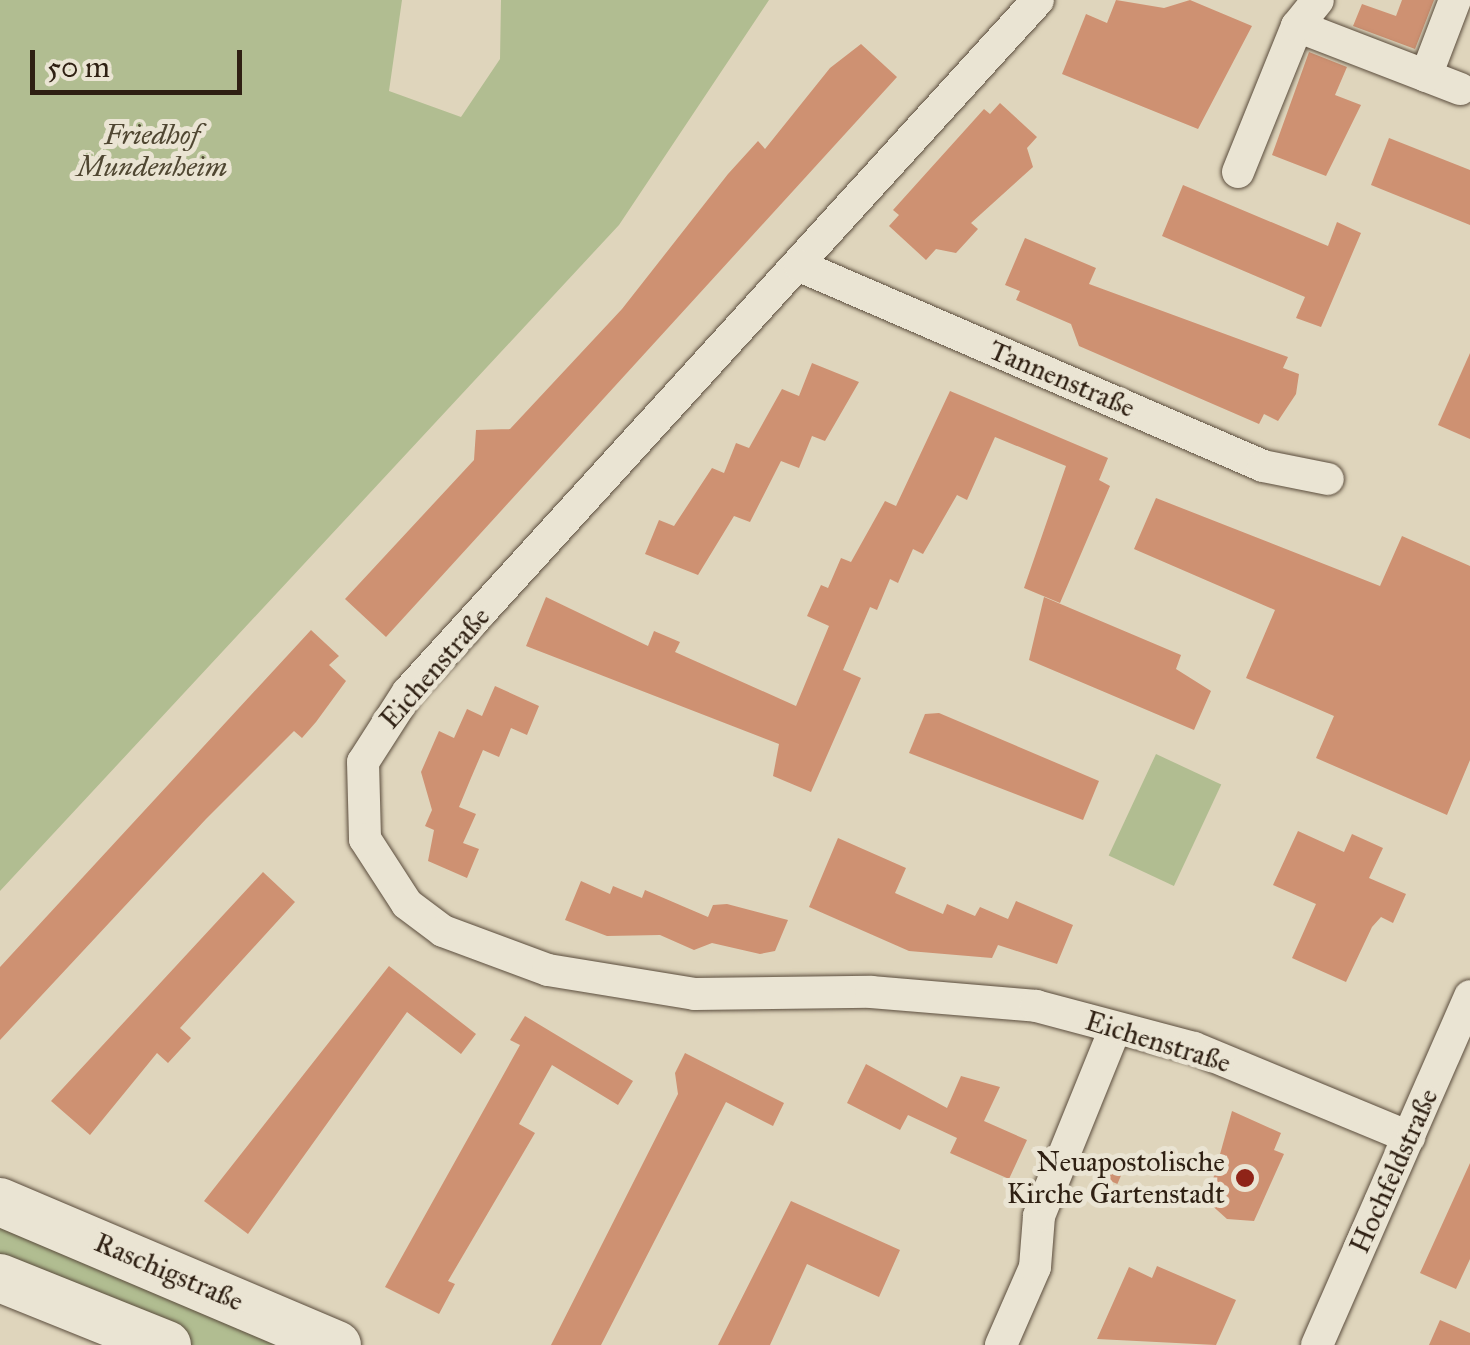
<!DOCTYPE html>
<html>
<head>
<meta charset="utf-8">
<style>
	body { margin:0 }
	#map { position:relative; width:1470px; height:1345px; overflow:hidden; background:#dfd5bc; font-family:"IM FELL Great Primer",serif }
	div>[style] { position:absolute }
	.green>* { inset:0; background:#b1bd91; transform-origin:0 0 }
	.building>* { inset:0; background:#ce9172; transform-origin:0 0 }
	.roads { filter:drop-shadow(0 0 2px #5b4d3d) drop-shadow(0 0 2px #5b4d3d) }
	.street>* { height:32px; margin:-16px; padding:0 16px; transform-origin:16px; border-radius:16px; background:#eae4d3 }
	.secondary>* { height:48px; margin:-24px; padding:0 24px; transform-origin:24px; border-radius:24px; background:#eae4d3 }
	.dots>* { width:28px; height:28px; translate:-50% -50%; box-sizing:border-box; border:5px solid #eae4d3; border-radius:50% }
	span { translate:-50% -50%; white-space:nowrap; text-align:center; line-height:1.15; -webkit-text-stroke:10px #eae4d3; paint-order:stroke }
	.park-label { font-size:28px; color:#504732; font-style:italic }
	.street-label { font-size:28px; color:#2f2013 }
	.poi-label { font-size:28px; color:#2f2013 }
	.right { translate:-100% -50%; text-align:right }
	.scale { position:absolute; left:30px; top:50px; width:212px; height:45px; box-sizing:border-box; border:5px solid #2f2013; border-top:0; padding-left:12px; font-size:30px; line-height:35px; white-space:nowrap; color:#2f2013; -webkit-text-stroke:8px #eae4d3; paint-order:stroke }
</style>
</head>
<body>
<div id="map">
	<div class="green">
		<i style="clip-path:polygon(0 0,402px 0,389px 91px,461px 117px,500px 59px,501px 0,769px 0,619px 225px,0 891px)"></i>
		<i style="left:1156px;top:754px;width:72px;height:112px;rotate:25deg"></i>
		<i style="clip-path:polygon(0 1202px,337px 1345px,167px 1345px,0 1278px)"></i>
	</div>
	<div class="building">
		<i style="clip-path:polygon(1116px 0,1164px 8px,1190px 0,1252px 26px,1198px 129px,1062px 74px,1086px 14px,1107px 23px)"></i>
		<i style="clip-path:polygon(1402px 0,1434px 0,1415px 49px,1353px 26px,1362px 4px,1396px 16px)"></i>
		<i style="clip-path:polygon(861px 44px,897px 77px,386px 637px,345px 599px,474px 460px,476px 430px,510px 429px,622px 309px,728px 174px,758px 141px,765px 149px,830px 68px)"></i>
		<i style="clip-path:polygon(1309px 52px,1347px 67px,1335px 95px,1361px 105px,1326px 176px,1272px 155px)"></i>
		<i style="clip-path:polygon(1000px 103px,1037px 137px,1027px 148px,1033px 167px,971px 223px,978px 229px,956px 253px,936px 249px,926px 260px,889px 226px,899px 215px,893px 210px,984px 109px,990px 114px)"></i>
		<i style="clip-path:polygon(1389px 138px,1470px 170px,1470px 225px,1371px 185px)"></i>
		<i style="clip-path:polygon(1183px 185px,1328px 246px,1337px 222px,1361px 233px,1321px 327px,1296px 318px,1305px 297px,1162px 236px)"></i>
		<i style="clip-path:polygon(1025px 238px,1096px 268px,1089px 284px,1288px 357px,1283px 368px,1299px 374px,1296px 394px,1278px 421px,1264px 414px,1259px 424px,1079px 346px,1071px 324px,1016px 300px,1020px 291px,1005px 285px)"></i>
		<i style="clip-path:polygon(1470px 353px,1470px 439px,1438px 425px)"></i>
		<i style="clip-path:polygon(812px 363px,859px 382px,825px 441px,812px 436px,799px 468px,781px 461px,750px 522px,734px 516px,698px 575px,645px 554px,659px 520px,674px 526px,712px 468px,724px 473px,736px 443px,749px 448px,782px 389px,799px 396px)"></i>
		<i style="clip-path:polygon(950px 391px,1108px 458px,1099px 480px,1110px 486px,1060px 603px,1024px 588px,1066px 466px,995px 437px,967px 500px,957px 495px,923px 554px,913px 549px,898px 583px,890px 579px,877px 610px,870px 607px,843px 670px,861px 678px,811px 792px,773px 776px,779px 744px,526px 646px,546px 597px,648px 646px,654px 631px,680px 642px,675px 652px,796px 706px,829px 626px,807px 616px,821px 585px,828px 588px,841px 558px,851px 562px,885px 501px,896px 506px)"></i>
		<i style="clip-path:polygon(1156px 498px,1380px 586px,1402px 536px,1470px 566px,1470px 760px,1447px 815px,1316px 758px,1334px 716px,1246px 678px,1275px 610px,1134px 549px)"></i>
		<i style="clip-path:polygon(1044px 597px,1181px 655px,1176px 669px,1211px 691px,1194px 730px,1029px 660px)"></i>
		<i style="clip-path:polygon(311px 630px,339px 656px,329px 665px,346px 681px,316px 722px,302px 738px,294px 731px,206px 819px,0 1040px,0 967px)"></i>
		<i style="clip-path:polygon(495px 686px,539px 706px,527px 735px,511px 728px,499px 757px,483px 750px,471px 778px,459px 807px,476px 814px,463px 843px,479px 849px,467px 878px,428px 861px,434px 830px,425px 826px,432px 810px,421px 772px,439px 731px,454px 738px,467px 709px,482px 716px)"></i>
		<i style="clip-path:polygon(939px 713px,1099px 781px,1083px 820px,909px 753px,925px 714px)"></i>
		<i style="clip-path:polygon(1298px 831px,1344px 852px,1352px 834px,1383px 848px,1369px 878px,1406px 894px,1393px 923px,1381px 917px,1372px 927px,1346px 982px,1292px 958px,1316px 904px,1273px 885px)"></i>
		<i style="clip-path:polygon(838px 838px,906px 868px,895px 893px,943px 914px,947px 904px,975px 916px,980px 907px,1008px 919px,1016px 901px,1073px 925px,1057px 964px,998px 945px,992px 958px,909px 951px,809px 907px)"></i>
		<i style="clip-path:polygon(263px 872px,295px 902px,180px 1028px,191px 1038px,168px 1063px,157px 1053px,90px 1135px,51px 1101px)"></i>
		<i style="clip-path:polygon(581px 881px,610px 894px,613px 886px,642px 898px,645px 890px,708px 917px,713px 905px,727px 904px,788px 920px,775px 951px,760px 954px,712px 943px,694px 950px,660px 935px,607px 936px,565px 920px)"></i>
		<i style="clip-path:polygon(389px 966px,476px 1034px,461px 1054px,407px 1012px,248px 1234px,204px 1201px)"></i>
		<i style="clip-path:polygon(525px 1016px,633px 1081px,618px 1105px,552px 1065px,519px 1124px,535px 1133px,448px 1281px,455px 1284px,439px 1314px,385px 1287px,520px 1045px,510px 1040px)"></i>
		<i style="clip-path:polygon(685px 1053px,784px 1103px,773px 1126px,726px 1102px,601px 1345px,551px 1345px,678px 1094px,675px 1073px)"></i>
		<i style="clip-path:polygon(866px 1064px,947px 1108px,961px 1076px,1000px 1087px,984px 1121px,1027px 1140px,1009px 1179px,950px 1153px,957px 1138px,908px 1115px,900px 1130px,847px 1103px)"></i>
		<i style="clip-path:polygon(1232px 1111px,1281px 1133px,1274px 1150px,1284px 1154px,1254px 1221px,1227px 1219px,1207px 1201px)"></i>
		<i style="left:1103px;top:1154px;width:25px;height:22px;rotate:23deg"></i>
		<i style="clip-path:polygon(1470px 1163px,1470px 1259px,1456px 1289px,1420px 1273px)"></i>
		<i style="clip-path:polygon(791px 1201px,900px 1250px,879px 1297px,807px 1264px,770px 1345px,718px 1345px)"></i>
		<i style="clip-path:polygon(1157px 1266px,1236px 1300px,1216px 1345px,1097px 1339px,1129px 1267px,1152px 1278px)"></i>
		<i style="clip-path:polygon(1440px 1320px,1470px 1333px,1470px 1345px,1429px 1345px)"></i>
	</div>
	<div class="roads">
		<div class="street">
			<i style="left:1038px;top:0;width:936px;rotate:132.31deg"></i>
			<i style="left:408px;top:692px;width:83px;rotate:122.7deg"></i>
			<i style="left:363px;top:762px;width:77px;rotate:88.5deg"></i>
			<i style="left:365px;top:839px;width:77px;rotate:57.1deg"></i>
			<i style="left:407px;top:904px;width:45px;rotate:36.9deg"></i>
			<i style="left:443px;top:931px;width:112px;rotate:20.4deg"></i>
			<i style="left:548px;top:970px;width:149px;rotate:9.3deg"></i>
			<i style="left:695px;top:994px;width:176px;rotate:-0.7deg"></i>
			<i style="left:871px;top:992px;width:166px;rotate:4.8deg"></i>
			<i style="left:1036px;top:1006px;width:163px;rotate:14.9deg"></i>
			<i style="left:1194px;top:1048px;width:233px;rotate:22.5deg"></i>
			<i style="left:1297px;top:26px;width:175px;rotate:21.1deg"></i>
			<i style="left:1426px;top:76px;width:81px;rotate:-69.1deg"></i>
			<i style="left:1238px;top:172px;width:157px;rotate:-68deg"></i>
			<i style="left:1297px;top:26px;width:33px;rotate:-51deg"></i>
			<i style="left:800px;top:266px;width:504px;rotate:23.36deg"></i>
			<i style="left:1263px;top:466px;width:66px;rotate:11.3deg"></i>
			<i style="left:1001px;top:1345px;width:85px;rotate:-66.4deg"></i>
			<i style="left:1035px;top:1267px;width:51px;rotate:-85.5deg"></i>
			<i style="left:1039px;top:1216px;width:202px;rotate:-67.9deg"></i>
			<i style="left:1317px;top:1345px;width:381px;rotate:-66.3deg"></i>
		</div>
		<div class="secondary">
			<i style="left:0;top:1202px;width:366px;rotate:23deg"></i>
			<i style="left:0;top:1278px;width:180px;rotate:21.9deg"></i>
		</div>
	</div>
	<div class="dots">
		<i style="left:1245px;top:1178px;background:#8f2418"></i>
	</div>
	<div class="park-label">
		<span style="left:152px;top:151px">Friedhof<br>Mundenheim</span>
	</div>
	<div class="street-label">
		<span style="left:1062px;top:379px;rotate:23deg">Tannenstraße</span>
		<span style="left:435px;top:668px;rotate:-49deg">Eichenstraße</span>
		<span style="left:1158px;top:1042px;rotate:17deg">Eichenstraße</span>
		<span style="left:1394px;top:1171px;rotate:-66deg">Hochfeldstraße</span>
		<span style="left:169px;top:1272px;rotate:23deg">Raschigstraße</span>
	</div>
	<div class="poi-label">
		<span class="right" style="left:1225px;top:1178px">Neuapostolische<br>Kirche Gartenstadt</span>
	</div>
	<div class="scale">50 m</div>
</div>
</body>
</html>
